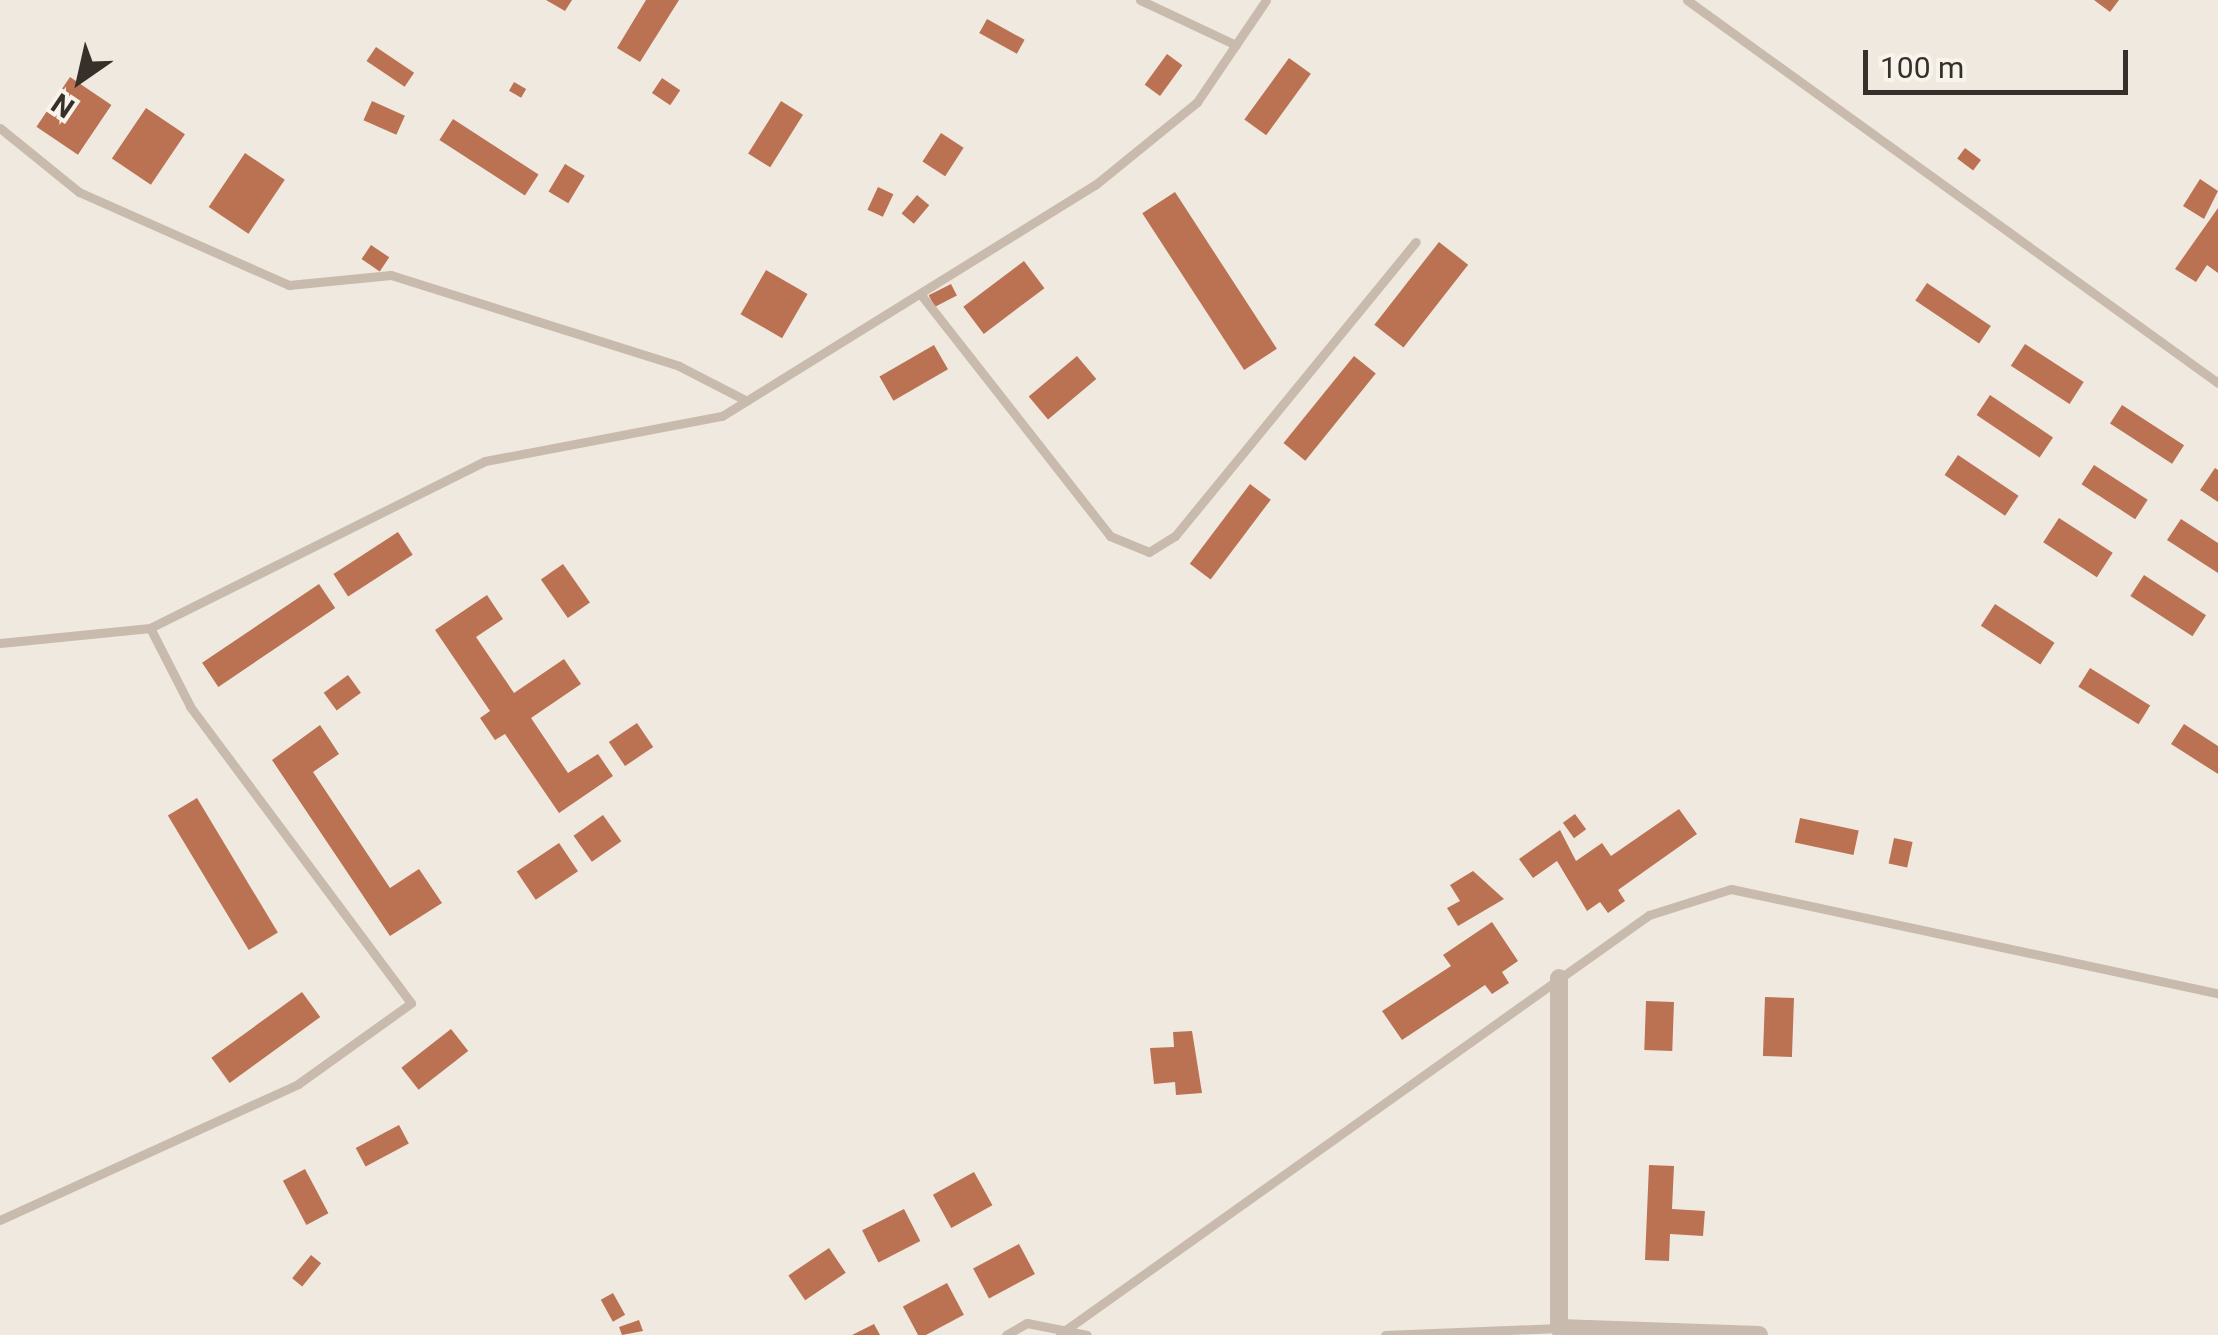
<!DOCTYPE html>
<html>
<head>
<meta charset="utf-8">
<style>
	body { margin:0 }
	#map { position:relative; width:2218px; height:1335px; overflow:hidden; background:#f0e9df; font-family:Roboto,sans-serif }
	div>[style] { position:absolute }
	.building>* { inset:0; background:#ba7253; transform-origin:0 0 }
	.service>* { height:9px; margin:-4.5px; padding:0 4.5px; transform-origin:4.5px; border-radius:4.5px; background:#c8baac }
	.minor>* { height:18px; margin:-9px; padding:0 9px; transform-origin:9px; border-radius:9px; background:#c8baac }
	span { translate:-50% -50%; white-space:nowrap; text-align:center; line-height:1.15; -webkit-text-stroke:8px #f8f3eb; paint-order:stroke }
	.north { position:absolute; left:30px; top:30px; width:100px; height:100px; -webkit-text-stroke:8px #f8f3eb; paint-order:stroke; rotate:214deg; font-size:28px; font-weight:700; line-height:40px; text-align:center; color:#362f2a }
	.north::after { content:''; display:block; margin:auto; width:35px; height:45px; background:#362f2a; clip-path:polygon(50% 0,100% 100%,50% 72%,0 100%) }
	.scale { position:absolute; left:1863px; top:50px; width:265px; height:45px; box-sizing:border-box; border:5px solid #362f2a; border-top:0; padding-left:12px; font-size:30px; line-height:35px; white-space:nowrap; color:#362f2a; -webkit-text-stroke:8px #f8f3eb; paint-order:stroke }
</style>
</head>
<body>
<div id="map">
	<div class="building">
		<i style="clip-path:polygon(546px 0,572px 0,565px 11px)"></i>
		<i style="clip-path:polygon(646px 0,679px 0,640px 62px,617px 48px)"></i>
		<i style="clip-path:polygon(2094px 0,2119px 0,2110px 12px)"></i>
		<i style="left:987px;top:19px;width:43px;height:16px;rotate:29deg"></i>
		<i style="left:376px;top:47px;width:46px;height:17px;rotate:34deg"></i>
		<i style="left:1167px;top:54px;width:19px;height:38px;rotate:36deg"></i>
		<i style="left:1289px;top:58px;width:27px;height:76px;rotate:36deg"></i>
		<i style="left:70px;top:77px;width:50px;height:60px;rotate:34deg"></i>
		<i style="left:662px;top:78px;width:22px;height:18px;rotate:34deg"></i>
		<i style="left:514px;top:82px;width:14px;height:10px;rotate:30deg"></i>
		<i style="left:372px;top:101px;width:36px;height:21px;rotate:24deg"></i>
		<i style="left:781px;top:101px;width:26px;height:62px;rotate:32deg"></i>
		<i style="left:146px;top:108px;width:47px;height:61px;rotate:34deg"></i>
		<i style="left:453px;top:119px;width:102px;height:25px;rotate:33deg"></i>
		<i style="left:941px;top:133px;width:27px;height:34px;rotate:33deg"></i>
		<i style="left:1965px;top:148px;width:20px;height:13px;rotate:37deg"></i>
		<i style="left:245px;top:153px;width:48px;height:65px;rotate:34deg"></i>
		<i style="left:565px;top:164px;width:23px;height:32px;rotate:31deg"></i>
		<i style="clip-path:polygon(2200px 179px,2218px 191px,2204px 219px,2183px 206px)"></i>
		<i style="left:878px;top:187px;width:17px;height:25px;rotate:25deg"></i>
		<i style="left:1175px;top:192px;width:187px;height:39px;rotate:57deg"></i>
		<i style="left:917px;top:195px;width:16px;height:24px;rotate:40deg"></i>
		<i style="clip-path:polygon(2218px 208px,2218px 273px,2207px 265px,2196px 282px,2175px 269px)"></i>
		<i style="left:1439px;top:242px;width:37px;height:105px;rotate:38deg"></i>
		<i style="left:371px;top:245px;width:22px;height:17px;rotate:34deg"></i>
		<i style="left:1024px;top:261px;width:34px;height:76px;rotate:53deg"></i>
		<i style="left:766px;top:270px;width:48px;height:51px;rotate:30deg"></i>
		<i style="left:1927px;top:283px;width:77px;height:21px;rotate:34deg"></i>
		<i style="left:951px;top:284px;width:13px;height:25px;rotate:63deg"></i>
		<i style="left:2025px;top:344px;width:70px;height:26px;rotate:33deg"></i>
		<i style="left:934px;top:345px;width:28px;height:63px;rotate:60deg"></i>
		<i style="left:1077px;top:356px;width:30px;height:63px;rotate:50deg"></i>
		<i style="left:1354px;top:356px;width:28px;height:112px;rotate:39deg"></i>
		<i style="left:1990px;top:395px;width:76px;height:24px;rotate:34deg"></i>
		<i style="left:2122px;top:405px;width:74px;height:22px;rotate:33deg"></i>
		<i style="left:1958px;top:455px;width:73px;height:24px;rotate:34deg"></i>
		<i style="left:2094px;top:465px;width:64px;height:23px;rotate:33deg"></i>
		<i style="clip-path:polygon(2215px 468px,2218px 470px,2218px 502px,2200px 490px)"></i>
		<i style="left:1250px;top:484px;width:26px;height:100px;rotate:37deg"></i>
		<i style="left:2059px;top:518px;width:64px;height:29px;rotate:33deg"></i>
		<i style="clip-path:polygon(2181px 519px,2218px 543px,2218px 573px,2167px 540px)"></i>
		<i style="left:398px;top:532px;width:27px;height:77px;rotate:57deg"></i>
		<i style="left:563px;top:564px;width:47px;height:27px;rotate:55deg"></i>
		<i style="left:2144px;top:575px;width:74px;height:25px;rotate:33deg"></i>
		<i style="left:319px;top:584px;width:29px;height:141px;rotate:56deg"></i>
		<i style="clip-path:polygon(487px 595px,503px 619px,476px 637px,514px 693px,564px 659px,581px 684px,531px 718px,568px 773px,598px 754px,613px 776px,559px 813px,505px 734px,495px 740px,480px 718px,490px 711px,435px 630px)"></i>
		<i style="left:1995px;top:604px;width:71px;height:26px;rotate:33deg"></i>
		<i style="left:2090px;top:668px;width:71px;height:22px;rotate:32deg"></i>
		<i style="left:348px;top:675px;width:22px;height:30px;rotate:54deg"></i>
		<i style="left:637px;top:723px;width:29px;height:34px;rotate:56deg"></i>
		<i style="clip-path:polygon(2184px 724px,2218px 746px,2218px 774px,2171px 744px)"></i>
		<i style="clip-path:polygon(320px 725px,339px 754px,313px 772px,390px 888px,419px 869px,442px 903px,390px 936px,272px 760px)"></i>
		<i style="left:197px;top:798px;width:157px;height:34px;rotate:59deg"></i>
		<i style="clip-path:polygon(1679px 809px,1697px 834px,1618px 890px,1625px 901px,1608px 913px,1600px 902px,1587px 911px,1557px 861px,1533px 878px,1519px 859px,1560px 830px,1576px 861px,1602px 843px,1611px 856px)"></i>
		<i style="left:1575px;top:814px;width:19px;height:15px;rotate:54deg"></i>
		<i style="left:603px;top:815px;width:32px;height:36px;rotate:55deg"></i>
		<i style="left:1800px;top:818px;width:60px;height:25px;rotate:12deg"></i>
		<i style="left:1894px;top:838px;width:19px;height:26px;rotate:12deg"></i>
		<i style="left:559px;top:843px;width:34px;height:51px;rotate:56deg"></i>
		<i style="clip-path:polygon(1473px 871px,1504px 899px,1458px 926px,1447px 908px,1460px 901px,1450px 885px)"></i>
		<i style="clip-path:polygon(1492px 922px,1518px 961px,1502px 972px,1509px 983px,1492px 994px,1485px 985px,1402px 1040px,1382px 1011px,1451px 966px,1443px 955px)"></i>
		<i style="left:302px;top:992px;width:31px;height:112px;rotate:54deg"></i>
		<i style="left:1765px;top:997px;width:29px;height:59px;rotate:2deg"></i>
		<i style="left:1646px;top:1001px;width:28px;height:49px;rotate:2deg"></i>
		<i style="left:451px;top:1029px;width:28px;height:63px;rotate:52deg"></i>
		<i style="clip-path:polygon(1192px 1031px,1202px 1093px,1176px 1095px,1175px 1082px,1154px 1084px,1150px 1048px,1174px 1047px,1173px 1032px)"></i>
		<i style="left:399px;top:1125px;width:21px;height:49px;rotate:62deg"></i>
		<i style="clip-path:polygon(1649px 1165px,1674px 1166px,1672px 1209px,1705px 1211px,1703px 1236px,1670px 1234px,1669px 1261px,1645px 1260px)"></i>
		<i style="left:305px;top:1169px;width:50px;height:25px;rotate:62deg"></i>
		<i style="left:974px;top:1172px;width:38px;height:47px;rotate:61deg"></i>
		<i style="left:904px;top:1209px;width:36px;height:47px;rotate:63deg"></i>
		<i style="left:1019px;top:1244px;width:34px;height:52px;rotate:62deg"></i>
		<i style="left:829px;top:1248px;width:30px;height:49px;rotate:56deg"></i>
		<i style="left:311px;top:1255px;width:13px;height:30px;rotate:39deg"></i>
		<i style="left:947px;top:1283px;width:36px;height:50px;rotate:62deg"></i>
		<i style="left:613px;top:1293px;width:25px;height:14px;rotate:61deg"></i>
		<i style="clip-path:polygon(639px 1320px,643px 1331px,622px 1335px,619px 1327px)"></i>
		<i style="clip-path:polygon(874px 1324px,880px 1335px,852px 1335px)"></i>
	</div>
	<div class="service">
		<i style="left:1140px;top:0;width:106px;rotate:25.1deg"></i>
		<i style="left:1687px;top:0;width:655px;rotate:35.8deg"></i>
		<i style="left:0;top:128px;width:102px;rotate:39deg"></i>
		<i style="left:79px;top:192px;width:230px;rotate:23.9deg"></i>
		<i style="left:289px;top:285px;width:102px;rotate:-5.6deg"></i>
		<i style="left:391px;top:275px;width:302px;rotate:17.5deg"></i>
		<i style="left:679px;top:366px;width:76px;rotate:27.2deg"></i>
		<i style="left:922px;top:296px;width:305px;rotate:51.9deg"></i>
		<i style="left:1110px;top:536px;width:42px;rotate:22.3deg"></i>
		<i style="left:1149px;top:552px;width:31px;rotate:-32deg"></i>
		<i style="left:1175px;top:536px;width:380px;rotate:-50.7deg"></i>
		<i style="left:0;top:643px;width:151px;rotate:-5.7deg"></i>
		<i style="left:150px;top:628px;width:374px;rotate:-26.5deg"></i>
		<i style="left:485px;top:461px;width:241px;rotate:-10.8deg"></i>
		<i style="left:722px;top:416px;width:439px;rotate:-31.8deg"></i>
		<i style="left:1095px;top:185px;width:132px;rotate:-39.1deg"></i>
		<i style="left:1197px;top:102px;width:123px;rotate:-55.9deg"></i>
		<i style="left:0;top:1220px;width:328px;rotate:-24.5deg"></i>
		<i style="left:298px;top:1084px;width:139px;rotate:-35.6deg"></i>
		<i style="left:411px;top:1003px;width:370px;rotate:-126.7deg"></i>
		<i style="left:190px;top:706px;width:88px;rotate:-117.1deg"></i>
		<i style="left:1060px;top:1334px;width:723px;rotate:-35.43deg"></i>
		<i style="left:1649px;top:915px;width:86px;rotate:-17.6deg"></i>
		<i style="left:1731px;top:889px;width:498px;rotate:12.1deg"></i>
		<i style="left:1006px;top:1335px;width:24px;rotate:-30deg"></i>
		<i style="left:1027px;top:1323px;width:61px;rotate:11.3deg"></i>
		<i style="left:1385px;top:1335px;width:174px;rotate:-2.3deg"></i>
	</div>
	<div class="minor">
		<i style="left:1559px;top:978px;width:350px;rotate:90deg"></i>
		<i style="left:1559px;top:1328px;width:200px;rotate:2deg"></i>
	</div>
	<div class="north">N</div>
	<div class="scale">100 m</div>
</div>
</body>
</html>
